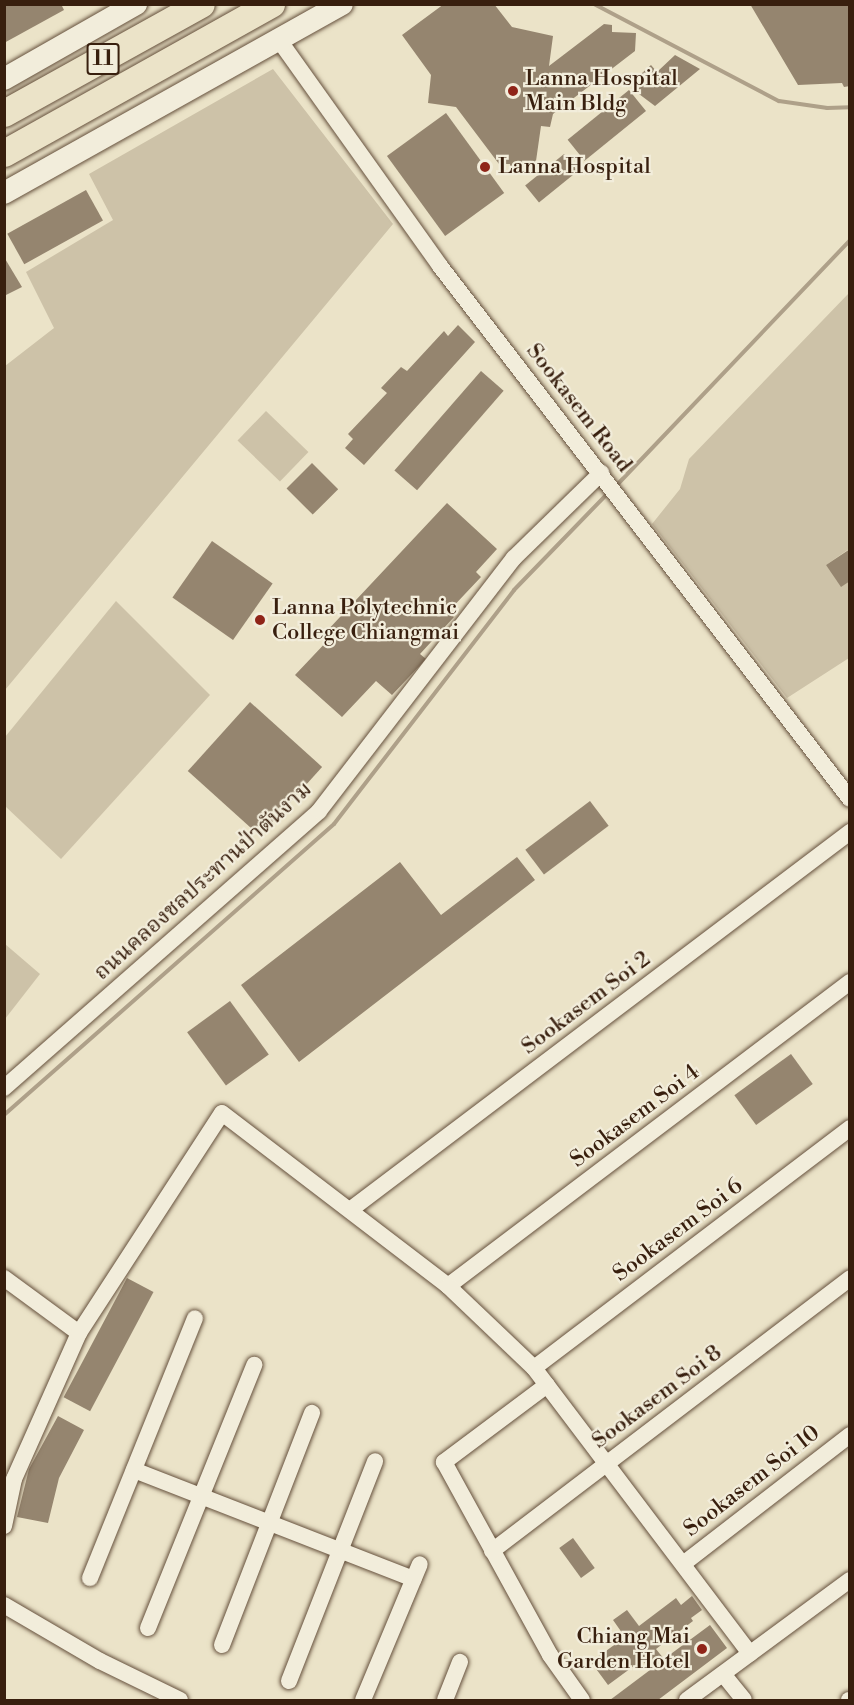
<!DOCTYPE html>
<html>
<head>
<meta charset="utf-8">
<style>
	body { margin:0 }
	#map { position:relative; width:854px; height:1705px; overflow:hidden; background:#ebe3c8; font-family:"Libre Bodoni","Noto Serif Thai",serif }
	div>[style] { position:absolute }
	.green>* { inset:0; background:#cdc2a8; transform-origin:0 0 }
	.stream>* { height:4px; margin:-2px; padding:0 2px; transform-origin:2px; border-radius:2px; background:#aea089 }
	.building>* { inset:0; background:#95856f; transform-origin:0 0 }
	.roads { filter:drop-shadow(0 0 2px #65503c) drop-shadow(0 0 2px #65503c) }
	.minor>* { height:16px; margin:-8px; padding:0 8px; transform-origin:8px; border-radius:8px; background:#f2eddb }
	.secondary>* { height:22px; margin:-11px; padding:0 11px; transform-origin:11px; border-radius:11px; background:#f2eddb }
	.trunk>* { height:27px; margin:-13.5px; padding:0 13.5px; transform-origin:13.5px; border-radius:13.5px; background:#ebe3c8 }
	.dots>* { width:16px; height:16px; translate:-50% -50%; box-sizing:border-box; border:3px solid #f2eddb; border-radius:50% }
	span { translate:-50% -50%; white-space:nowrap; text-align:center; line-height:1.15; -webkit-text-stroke:4.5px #f2eddb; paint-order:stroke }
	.shield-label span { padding:2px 4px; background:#f2eddb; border:2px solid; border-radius:4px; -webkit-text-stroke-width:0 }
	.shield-label { font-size:21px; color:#381f0e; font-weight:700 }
	.poi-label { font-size:22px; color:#381f0e }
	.left { translate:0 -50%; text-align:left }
	.right { translate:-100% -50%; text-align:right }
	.street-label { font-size:22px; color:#381f0e }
	.frame { position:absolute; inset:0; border:6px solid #381f0e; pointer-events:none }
</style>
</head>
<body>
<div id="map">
	<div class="green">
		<i style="clip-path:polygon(273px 69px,393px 224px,5px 690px,5px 366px,54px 328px,26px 272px,113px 220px,89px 174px)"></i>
		<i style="clip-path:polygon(849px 293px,849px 549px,826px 565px,849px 581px,849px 658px,787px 698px,652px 524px,680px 489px,689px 459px)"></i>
		<i style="left:266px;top:411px;width:59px;height:41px;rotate:44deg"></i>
		<i style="clip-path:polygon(116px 601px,210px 695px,61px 859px,5px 806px,5px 737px)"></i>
		<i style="clip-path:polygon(5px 944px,40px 974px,5px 1019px)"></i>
	</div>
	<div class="stream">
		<i style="left:594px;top:4px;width:209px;rotate:27.7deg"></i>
		<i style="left:779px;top:101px;width:49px;rotate:8.3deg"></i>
		<i style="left:827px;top:108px;width:23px;rotate:-2deg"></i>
		<i style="left:615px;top:487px;width:341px;rotate:-46.4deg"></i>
		<i style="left:4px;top:1115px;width:440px;rotate:-41.4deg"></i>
		<i style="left:334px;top:824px;width:295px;rotate:-52.4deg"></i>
		<i style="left:514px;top:590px;width:136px;rotate:-45.9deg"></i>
	</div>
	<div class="building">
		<i style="clip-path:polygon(4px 4px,61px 4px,64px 10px,4px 43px)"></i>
		<i style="clip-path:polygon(444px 4px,494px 4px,512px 27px,553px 36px,549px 66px,604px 24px,612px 25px,612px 32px,636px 33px,635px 51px,553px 114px,550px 127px,541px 126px,535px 168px,522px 167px,521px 173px,511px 172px,510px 164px,499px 164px,456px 107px,428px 103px,431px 75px,402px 35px)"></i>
		<i style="clip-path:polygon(750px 4px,850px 4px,850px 86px,844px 87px,842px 83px,798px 85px)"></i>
		<i style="clip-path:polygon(675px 55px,700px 69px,655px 106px,635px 91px,647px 81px,641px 74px,651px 65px,657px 72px)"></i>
		<i style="left:629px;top:90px;width:27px;height:79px;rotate:51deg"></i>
		<i style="left:446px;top:113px;width:99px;height:73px;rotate:54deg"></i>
		<i style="left:564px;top:154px;width:22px;height:50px;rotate:51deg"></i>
		<i style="left:86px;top:190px;width:35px;height:90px;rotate:61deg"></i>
		<i style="clip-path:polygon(4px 257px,22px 287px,4px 296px)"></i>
		<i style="clip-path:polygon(458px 325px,475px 342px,364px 465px,345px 448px,353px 439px,348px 434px,387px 393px,381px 388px,401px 367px,407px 371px,444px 331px,448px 336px)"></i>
		<i style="left:481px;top:371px;width:30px;height:132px;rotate:41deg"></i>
		<i style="left:312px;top:463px;width:37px;height:36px;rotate:45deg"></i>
		<i style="clip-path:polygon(447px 503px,497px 549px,476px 572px,481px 577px,448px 612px,454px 617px,420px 654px,426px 659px,392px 695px,376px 681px,342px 717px,295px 675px,330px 638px,325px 633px)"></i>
		<i style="left:212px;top:541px;width:74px;height:69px;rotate:35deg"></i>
		<i style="clip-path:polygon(850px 549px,850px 581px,841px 587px,826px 565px)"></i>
		<i style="left:250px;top:702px;width:97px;height:93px;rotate:42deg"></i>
		<i style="left:590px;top:801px;width:31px;height:81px;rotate:53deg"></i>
		<i style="clip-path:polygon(517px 857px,535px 880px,299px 1062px,241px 985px,400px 862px,441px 915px)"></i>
		<i style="left:230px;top:1001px;width:66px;height:53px;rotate:54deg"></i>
		<i style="left:791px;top:1054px;width:37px;height:70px;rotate:54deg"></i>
		<i style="left:127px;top:1278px;width:30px;height:135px;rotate:28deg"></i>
		<i style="clip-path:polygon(58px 1416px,84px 1430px,59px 1478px,48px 1523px,17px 1517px,29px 1469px)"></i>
		<i style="left:573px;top:1538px;width:37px;height:17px;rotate:54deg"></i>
		<i style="clip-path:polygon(692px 1596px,702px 1610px,691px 1618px,693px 1621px,656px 1649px,664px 1659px,710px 1625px,727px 1648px,658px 1700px,610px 1700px,650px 1670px,642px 1660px,608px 1685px,591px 1662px,625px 1637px,613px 1620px,627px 1610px,639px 1626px,676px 1598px,681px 1605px)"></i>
	</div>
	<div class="roads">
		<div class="minor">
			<i style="left:279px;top:40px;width:277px;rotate:54.5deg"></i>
			<i style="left:440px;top:266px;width:672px;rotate:52.43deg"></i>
			<i style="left:4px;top:1088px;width:419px;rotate:-41.3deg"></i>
			<i style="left:319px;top:811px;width:319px;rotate:-52.4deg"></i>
			<i style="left:514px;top:558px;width:122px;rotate:-44.3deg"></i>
			<i style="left:350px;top:1210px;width:627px;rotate:-37.09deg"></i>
			<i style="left:4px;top:1278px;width:93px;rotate:36.3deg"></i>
			<i style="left:448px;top:1286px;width:504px;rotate:-37.1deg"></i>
			<i style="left:534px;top:1368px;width:397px;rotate:-37.2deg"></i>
			<i style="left:547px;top:1385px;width:129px;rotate:143.2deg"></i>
			<i style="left:444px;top:1462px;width:220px;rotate:61.2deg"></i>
			<i style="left:550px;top:1655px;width:55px;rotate:54.6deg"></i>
			<i style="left:134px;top:1470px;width:300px;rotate:21.3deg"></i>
			<i style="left:4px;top:1526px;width:48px;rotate:-78deg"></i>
			<i style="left:14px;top:1479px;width:160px;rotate:-66deg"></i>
			<i style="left:79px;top:1333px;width:262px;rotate:-57deg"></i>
			<i style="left:222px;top:1113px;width:285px;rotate:37.4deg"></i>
			<i style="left:448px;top:1286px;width:119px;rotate:43.6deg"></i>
			<i style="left:534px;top:1368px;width:358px;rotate:52.9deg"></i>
			<i style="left:492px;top:1551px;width:450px;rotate:-37.3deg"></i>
			<i style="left:683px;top:1564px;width:211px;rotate:-37.7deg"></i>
			<i style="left:90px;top:1578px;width:280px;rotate:-68deg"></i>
			<i style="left:4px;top:1605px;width:111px;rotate:30.3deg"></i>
			<i style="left:100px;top:1661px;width:89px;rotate:26deg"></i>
			<i style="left:148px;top:1628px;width:284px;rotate:-68deg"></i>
			<i style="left:222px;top:1645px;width:249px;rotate:-68.8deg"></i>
			<i style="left:723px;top:1674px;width:33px;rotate:51deg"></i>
			<i style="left:289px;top:1681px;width:236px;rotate:-68.6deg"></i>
			<i style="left:363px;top:1700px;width:147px;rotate:-67.3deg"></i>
			<i style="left:445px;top:1700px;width:41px;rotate:-68.5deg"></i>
			<i style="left:687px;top:1700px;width:202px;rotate:-36.4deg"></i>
			<i style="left:849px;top:1700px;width:1px"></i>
		</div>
		<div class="secondary">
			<i style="left:4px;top:79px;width:152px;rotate:-29.6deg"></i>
			<i style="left:4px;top:193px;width:387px;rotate:-29.2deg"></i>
		</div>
		<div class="trunk">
			<i style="left:4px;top:113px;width:225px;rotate:-29deg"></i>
			<i style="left:4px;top:153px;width:306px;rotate:-29.2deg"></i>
		</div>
	</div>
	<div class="dots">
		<i style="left:513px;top:91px;background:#8f2418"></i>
		<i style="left:485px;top:167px;background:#8f2418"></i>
		<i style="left:260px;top:620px;background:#8f2418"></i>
		<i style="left:702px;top:1649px;background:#8f2418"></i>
	</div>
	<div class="shield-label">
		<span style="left:103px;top:59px">11</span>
	</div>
	<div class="poi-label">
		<span class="left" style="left:525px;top:91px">Lanna Hospital<br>Main Bldg</span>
		<span class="left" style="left:498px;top:167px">Lanna Hospital</span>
		<span class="left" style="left:272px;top:620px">Lanna Polytechnic<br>College Chiangmai</span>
		<span class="right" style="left:690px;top:1649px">Chiang Mai<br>Garden Hotel</span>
	</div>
	<div class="street-label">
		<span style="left:579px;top:408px;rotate:52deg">Sookasem Road</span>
		<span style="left:203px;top:881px;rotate:-42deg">ถนนคลองชลประทานป่าตันงาม</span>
		<span style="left:586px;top:1003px;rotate:-37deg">Sookasem Soi 2</span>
		<span style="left:635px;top:1116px;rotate:-37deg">Sookasem Soi 4</span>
		<span style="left:678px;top:1230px;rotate:-37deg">Sookasem Soi 6</span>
		<span style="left:657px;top:1397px;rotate:-37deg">Sookasem Soi 8</span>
		<span style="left:752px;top:1481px;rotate:-38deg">Sookasem Soi 10</span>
	</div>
	<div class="frame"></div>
</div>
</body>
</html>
